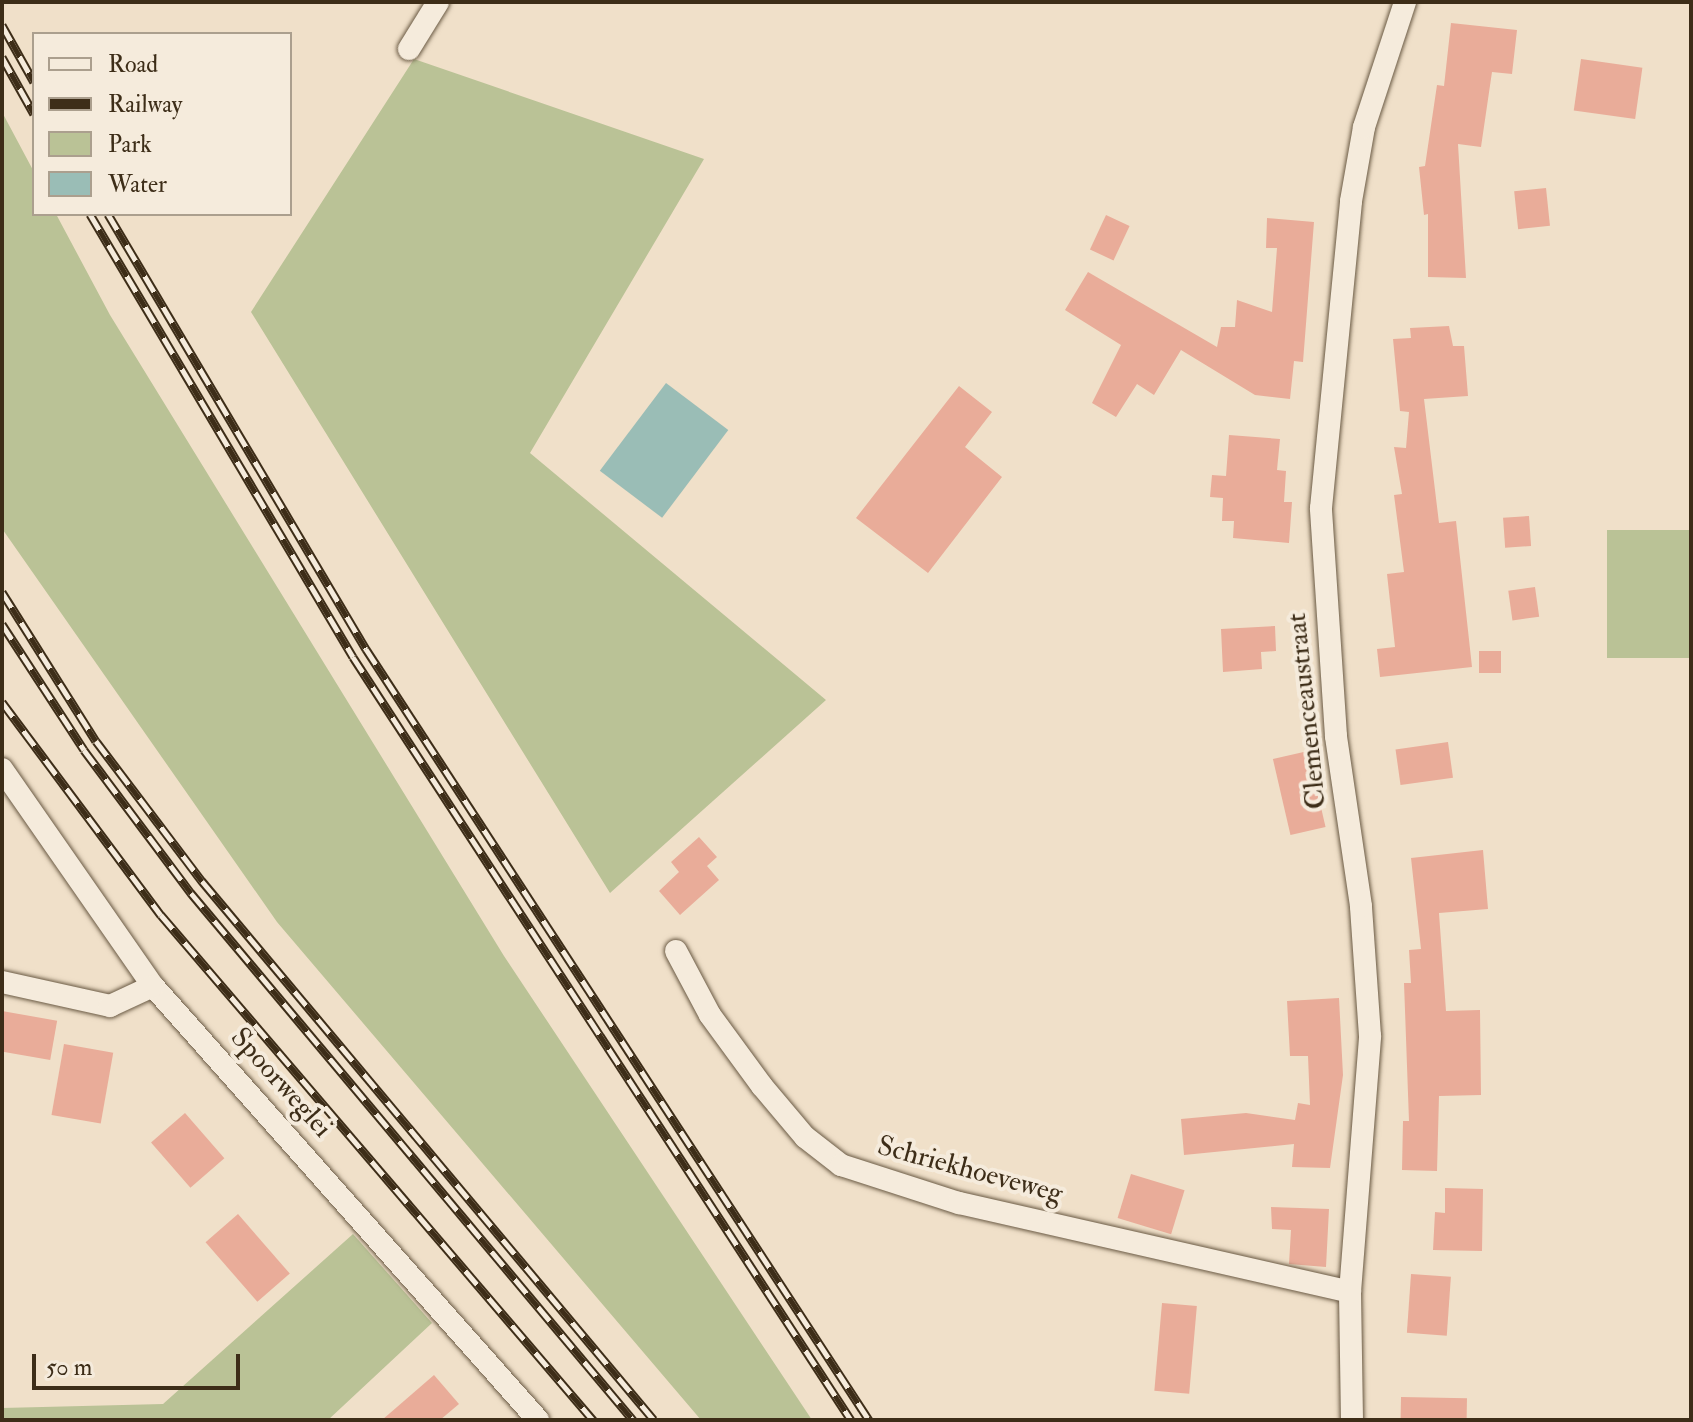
<!DOCTYPE html>
<html>
<head>
<meta charset="utf-8">
<style>
	body { margin:0 }
	#map { position:relative; width:1693px; height:1422px; overflow:hidden; background:#f0e0c9; font-family:"IM FELL Double Pica",serif }
	div>[style] { position:absolute }
	.green>* { inset:0; background:#bac296; transform-origin:0 0 }
	.water>* { inset:0; background:#9abdb6; transform-origin:0 0 }
	.building>* { inset:0; background:#e9ac99; transform-origin:0 0 }
	.roads { filter:drop-shadow(0 0 2px #6a5a44) drop-shadow(0 0 2px #6a5a44) }
	.minor>* { height:22px; margin:-11px; padding:0 11px; transform-origin:11px; border-radius:11px; background:#f5ebdc }
	.rail>* { height:9px; margin-top:-4.5px; transform-origin:0; background:repeating-linear-gradient(90deg,#f5ebdc 0 18px,#3d2d18 0 36px); box-sizing:border-box; border-block:2px solid #3d2d18 }
	span { translate:-50% -50%; white-space:nowrap; text-align:center; line-height:1.15; -webkit-text-stroke:8px #f5ebdc; paint-order:stroke }
	.street-label { font-size:28px; color:#3d2d18 }
	.frame { position:absolute; inset:0; border:4px solid #3d2d18; pointer-events:none }
	.legend { position:absolute; left:32px; top:32px; width:260px; height:184px; box-sizing:border-box; background:#f5ebdc; border:2px solid #ab9f8e; margin:0; padding:10px 14px; list-style:none; font-size:24px; color:#3d2d18 }
	.legend li { display:flex; align-items:center; gap:16px; height:40px }
	.legend b { width:40px; border:2px solid #ab9f8e }
	.scale { position:absolute; left:32px; top:1354px; width:208px; height:36px; box-sizing:border-box; border:4px solid #3d2d18; border-top:0; padding-left:10px; font-size:24px; line-height:28px; white-space:nowrap; color:#3d2d18; -webkit-text-stroke:6px #f5ebdc; paint-order:stroke }
</style>
</head>
<body>
<div id="map">
	<div class="green">
		<i style="clip-path:polygon(414px 59px,704px 159px,530px 453px,826px 700px,610px 893px,251px 312px)"></i>
		<i style="clip-path:polygon(2px 112px,34px 172px,34px 214px,56px 214px,110px 315px,504px 956px,812px 1420px,701px 1420px,277px 922px,3px 530px)"></i>
		<i style="left:1691px;top:530px;width:128px;height:84px;rotate:90deg"></i>
		<i style="clip-path:polygon(353px 1234px,432px 1323px,328px 1420px,2px 1420px,2px 1408px,163px 1404px)"></i>
	</div>
	<div class="water">
		<i style="left:666px;top:383px;width:78px;height:110px;rotate:37deg"></i>
	</div>
	<div class="building">
		<i style="clip-path:polygon(1451px 23px,1517px 30px,1512px 74px,1492px 72px,1481px 147px,1458px 144px,1466px 278px,1428px 277px,1428px 214px,1424px 215px,1419px 167px,1425px 166px,1437px 85px,1444px 86px)"></i>
		<i style="left:1581px;top:59px;width:62px;height:52px;rotate:8deg"></i>
		<i style="left:1546px;top:188px;width:38px;height:32px;rotate:84deg"></i>
		<i style="left:1106px;top:215px;width:26px;height:38px;rotate:25deg"></i>
		<i style="clip-path:polygon(1267px 218px,1314px 222px,1303px 362px,1294px 361px,1290px 399px,1255px 395px,1181px 350px,1154px 395px,1137px 384px,1116px 417px,1092px 403px,1121px 345px,1065px 310px,1088px 272px,1217px 347px,1221px 327px,1235px 327px,1237px 300px,1272px 312px,1277px 248px,1266px 248px)"></i>
		<i style="clip-path:polygon(1449px 326px,1453px 346px,1464px 346px,1468px 396px,1424px 399px,1439px 523px,1456px 521px,1472px 667px,1380px 677px,1377px 649px,1395px 647px,1387px 574px,1404px 572px,1394px 495px,1402px 494px,1394px 447px,1406px 448px,1409px 412px,1400px 411px,1393px 339px,1411px 338px,1410px 328px)"></i>
		<i style="clip-path:polygon(959px 386px,992px 412px,965px 447px,1002px 477px,928px 573px,856px 518px)"></i>
		<i style="clip-path:polygon(1229px 435px,1280px 439px,1277px 470px,1286px 471px,1284px 502px,1292px 502px,1289px 543px,1233px 538px,1234px 521px,1222px 521px,1223px 498px,1210px 497px,1212px 475px,1226px 476px)"></i>
		<i style="left:1529px;top:516px;width:30px;height:26px;rotate:86deg"></i>
		<i style="left:1535px;top:587px;width:30px;height:27px;rotate:82deg"></i>
		<i style="clip-path:polygon(1275px 626px,1276px 651px,1261px 652px,1262px 669px,1223px 672px,1221px 629px)"></i>
		<i style="left:1479px;top:651px;width:22px;height:22px"></i>
		<i style="left:1448px;top:742px;width:36px;height:53px;rotate:82deg"></i>
		<i style="left:1308px;top:751px;width:78px;height:36px;rotate:77deg"></i>
		<i style="clip-path:polygon(699px 837px,717px 857px,707px 866px,719px 880px,680px 915px,659px 891px,679px 872px,671px 862px)"></i>
		<i style="clip-path:polygon(1483px 850px,1488px 909px,1439px 913px,1446px 1011px,1480px 1010px,1481px 1095px,1439px 1096px,1437px 1171px,1402px 1170px,1403px 1121px,1409px 1121px,1404px 983px,1411px 983px,1409px 950px,1421px 949px,1411px 858px)"></i>
		<i style="clip-path:polygon(1339px 998px,1343px 1075px,1330px 1168px,1292px 1167px,1294px 1144px,1184px 1155px,1181px 1119px,1246px 1113px,1295px 1120px,1298px 1103px,1310px 1105px,1308px 1056px,1290px 1056px,1287px 1001px)"></i>
		<i style="left:2px;top:1011px;width:56px;height:40px;rotate:10deg"></i>
		<i style="left:64px;top:1044px;width:50px;height:72px;rotate:10deg"></i>
		<i style="left:185px;top:1113px;width:60px;height:45px;rotate:49deg"></i>
		<i style="left:1131px;top:1174px;width:56px;height:46px;rotate:17deg"></i>
		<i style="clip-path:polygon(1445px 1188px,1483px 1189px,1482px 1251px,1433px 1250px,1435px 1212px,1445px 1213px)"></i>
		<i style="clip-path:polygon(1271px 1207px,1329px 1209px,1326px 1267px,1289px 1264px,1291px 1230px,1272px 1229px)"></i>
		<i style="left:238px;top:1214px;width:79px;height:43px;rotate:49deg"></i>
		<i style="left:1411px;top:1274px;width:40px;height:59px;rotate:4deg"></i>
		<i style="left:1162px;top:1303px;width:35px;height:88px;rotate:5deg"></i>
		<i style="clip-path:polygon(434px 1375px,459px 1404px,440px 1420px,382px 1420px)"></i>
		<i style="left:1401px;top:1397px;width:66px;height:23px;rotate:1deg"></i>
	</div>
	<div class="roads">
		<div class="minor">
			<i style="left:409px;top:49px;width:55px;rotate:-58.3deg"></i>
			<i style="left:2px;top:769px;width:264px;rotate:55.2deg"></i>
			<i style="left:153px;top:986px;width:580px;rotate:48.42deg"></i>
			<i style="left:676px;top:951px;width:72px;rotate:62deg"></i>
			<i style="left:710px;top:1015px;width:88px;rotate:53.8deg"></i>
			<i style="left:762px;top:1086px;width:67px;rotate:49.9deg"></i>
			<i style="left:805px;top:1137px;width:46px;rotate:37.9deg"></i>
			<i style="left:841px;top:1165px;width:124px;rotate:17.9deg"></i>
			<i style="left:959px;top:1203px;width:401px;rotate:12.8deg"></i>
			<i style="left:2px;top:982px;width:111px;rotate:12.5deg"></i>
			<i style="left:110px;top:1006px;width:47px;rotate:-24.9deg"></i>
			<i style="left:1352px;top:1420px;width:128px;rotate:-90.9deg"></i>
			<i style="left:1350px;top:1292px;width:257px;rotate:-85.5deg"></i>
			<i style="left:1370px;top:1036px;width:130px;rotate:-94deg"></i>
			<i style="left:1361px;top:906px;width:172px;rotate:-98.4deg"></i>
			<i style="left:1336px;top:736px;width:228px;rotate:-93.8deg"></i>
			<i style="left:1321px;top:508px;width:308px;rotate:-84.4deg"></i>
			<i style="left:1351px;top:201px;width:75px;rotate:-80deg"></i>
			<i style="left:1364px;top:127px;width:132px;rotate:-71.8deg"></i>
		</div>
	</div>
	<div class="rail">
		<i style="left:2px;top:25px;width:65px;rotate:60.7deg"></i>
		<i style="left:2px;top:57px;width:65px;rotate:60.7deg"></i>
		<i style="left:90px;top:214px;width:515px;rotate:59.3deg"></i>
		<i style="left:353px;top:657px;width:911px;rotate:56.87deg"></i>
		<i style="left:108px;top:214px;width:506px;rotate:59.33deg"></i>
		<i style="left:366px;top:649px;width:921px;rotate:56.88deg"></i>
		<i style="left:2px;top:592px;width:176px;rotate:57.8deg"></i>
		<i style="left:96px;top:741px;width:176px;rotate:52.9deg"></i>
		<i style="left:202px;top:881px;width:703px;rotate:50.02deg"></i>
		<i style="left:2px;top:624px;width:150px;rotate:56.9deg"></i>
		<i style="left:84px;top:750px;width:179px;rotate:53.2deg"></i>
		<i style="left:191px;top:893px;width:688px;rotate:50.01deg"></i>
		<i style="left:2px;top:702px;width:266px;rotate:53.3deg"></i>
		<i style="left:161px;top:915px;width:665px;rotate:49.45deg"></i>
	</div>
	<div class="street-label">
		<span style="left:1307px;top:711px;rotate:-96deg">Clemenceaustraat</span>
		<span style="left:281px;top:1083px;rotate:48deg">Spoorweglei</span>
		<span style="left:970px;top:1170px;rotate:15deg">Schriekhoeveweg</span>
	</div>
	<div class="frame"></div>
	<ul class="legend">
	<li><b style="height:10px;background:#f5ebdc"></b>Road</li>
	<li><b style="height:10px;background:#3d2d18"></b>Railway</li>
	<li><b style="height:22px;background:#bac296"></b>Park</li>
	<li><b style="height:22px;background:#9abdb6"></b>Water</li>
	</ul>
	<div class="scale">50 m</div>
</div>
</body>
</html>
